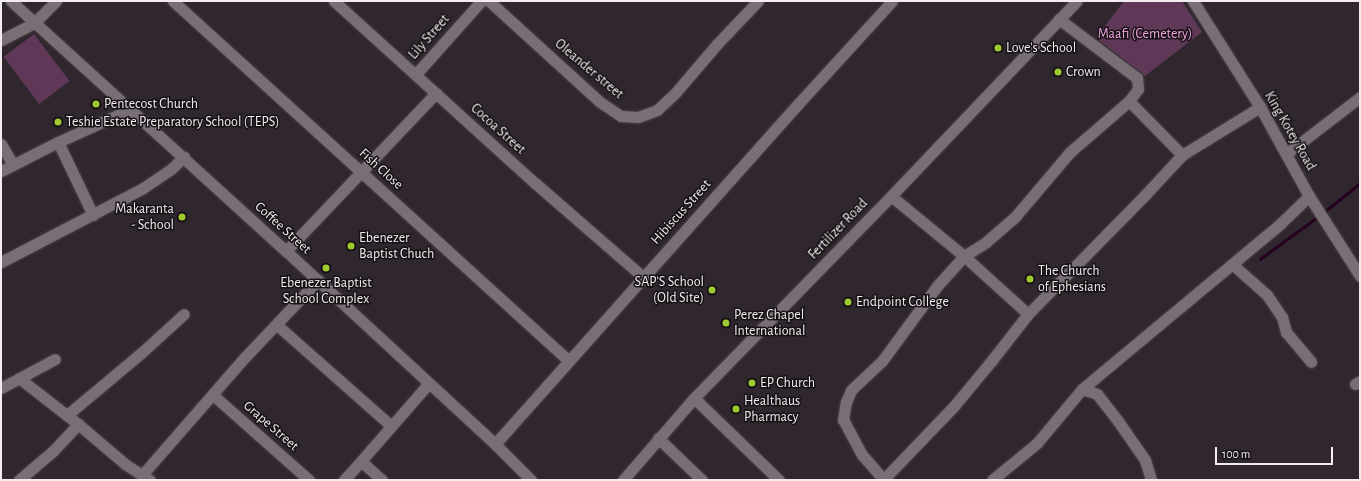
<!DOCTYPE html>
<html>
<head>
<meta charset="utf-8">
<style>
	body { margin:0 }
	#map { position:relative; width:1361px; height:481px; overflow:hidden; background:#30272e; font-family:"Alegreya Sans",sans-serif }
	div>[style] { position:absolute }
	.green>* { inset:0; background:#5f3857; transform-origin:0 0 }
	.stream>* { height:2.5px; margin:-1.25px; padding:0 1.25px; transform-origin:1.25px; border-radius:1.25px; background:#24011e }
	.roads { filter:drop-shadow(0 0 1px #4c454a) drop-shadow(0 0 1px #4c454a) }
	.minor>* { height:11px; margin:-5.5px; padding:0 5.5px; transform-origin:5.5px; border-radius:5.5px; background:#796e76 }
	.dots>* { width:11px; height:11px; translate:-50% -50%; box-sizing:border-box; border:2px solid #151114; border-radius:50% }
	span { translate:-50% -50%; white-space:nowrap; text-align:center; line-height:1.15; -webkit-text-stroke:3px #151114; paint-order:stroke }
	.park-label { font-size:14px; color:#f4a4e3 }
	.street-label { font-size:14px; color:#f2ebf0 }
	.poi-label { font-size:14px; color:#f2ebf0 }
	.left { translate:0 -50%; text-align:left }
	.right { translate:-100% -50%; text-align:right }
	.frame { position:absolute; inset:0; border:2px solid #f2ebf0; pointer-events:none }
	.scale { position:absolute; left:1215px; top:447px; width:118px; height:18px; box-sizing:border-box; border:2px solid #f2ebf0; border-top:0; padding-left:5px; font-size:12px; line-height:14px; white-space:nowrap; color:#f2ebf0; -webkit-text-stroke:3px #151114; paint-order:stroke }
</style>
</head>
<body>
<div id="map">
	<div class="green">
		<i style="clip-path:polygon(1124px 1px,1182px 1px,1202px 32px,1145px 76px,1096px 38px)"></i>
		<i style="left:34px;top:34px;width:59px;height:38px;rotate:53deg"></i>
	</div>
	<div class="stream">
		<i style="left:1323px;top:213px;width:48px;rotate:-39deg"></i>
		<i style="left:1260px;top:259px;width:73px;rotate:-36.1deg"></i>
	</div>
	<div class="roads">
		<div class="minor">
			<i style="left:11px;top:1px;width:372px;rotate:42.3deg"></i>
			<i style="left:286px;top:251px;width:284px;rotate:42.7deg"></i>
			<i style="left:495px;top:444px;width:51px;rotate:45deg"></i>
			<i style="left:173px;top:1px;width:535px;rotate:42.27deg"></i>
			<i style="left:334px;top:1px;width:271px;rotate:42.2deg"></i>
			<i style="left:535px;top:183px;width:143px;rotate:41deg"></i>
			<i style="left:489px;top:1px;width:150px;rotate:42.3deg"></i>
			<i style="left:600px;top:102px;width:25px;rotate:34deg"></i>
			<i style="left:621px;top:116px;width:17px;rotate:3deg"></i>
			<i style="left:638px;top:117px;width:20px;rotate:-20deg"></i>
			<i style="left:657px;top:110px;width:26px;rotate:-43deg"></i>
			<i style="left:676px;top:92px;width:63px;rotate:-49.5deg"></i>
			<i style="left:717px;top:44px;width:59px;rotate:-46.4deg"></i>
			<i style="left:1193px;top:1px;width:125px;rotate:57.7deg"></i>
			<i style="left:1260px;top:107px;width:102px;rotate:61.2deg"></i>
			<i style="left:1309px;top:196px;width:95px;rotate:57.5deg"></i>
			<i style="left:1px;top:40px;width:37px;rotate:-27deg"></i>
			<i style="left:34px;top:23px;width:31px;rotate:-45deg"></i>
			<i style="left:416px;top:74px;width:98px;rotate:-48.3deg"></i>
			<i style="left:1129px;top:101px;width:76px;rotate:45.5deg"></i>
			<i style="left:58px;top:142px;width:81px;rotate:64.4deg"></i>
			<i style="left:1px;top:144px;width:24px;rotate:60deg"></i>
			<i style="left:1286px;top:154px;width:93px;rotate:-37.6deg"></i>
			<i style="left:1px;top:171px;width:64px;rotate:-27deg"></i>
			<i style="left:58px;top:142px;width:80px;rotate:-24.3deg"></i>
			<i style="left:286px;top:251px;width:218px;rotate:-46.5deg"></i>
			<i style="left:1px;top:262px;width:160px;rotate:-27.5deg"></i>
			<i style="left:143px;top:188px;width:34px;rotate:-34deg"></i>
			<i style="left:171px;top:169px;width:18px;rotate:-43deg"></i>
			<i style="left:1232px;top:264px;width:47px;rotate:41.5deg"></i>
			<i style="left:1267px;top:295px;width:27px;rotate:56deg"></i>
			<i style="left:1282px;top:317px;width:16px;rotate:75deg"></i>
			<i style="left:1286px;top:332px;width:39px;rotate:50deg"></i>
			<i style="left:1028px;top:314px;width:165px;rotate:-45.5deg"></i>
			<i style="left:1144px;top:196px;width:56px;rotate:-47.2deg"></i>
			<i style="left:1182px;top:155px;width:92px;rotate:-31.6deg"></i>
			<i style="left:277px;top:325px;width:152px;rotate:41.5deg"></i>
			<i style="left:19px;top:378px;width:75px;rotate:37.9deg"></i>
			<i style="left:78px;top:424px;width:62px;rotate:40.4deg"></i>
			<i style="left:125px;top:464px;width:30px;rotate:33deg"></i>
			<i style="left:1355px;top:384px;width:6px;rotate:-31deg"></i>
			<i style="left:1px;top:388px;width:61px;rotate:-28.2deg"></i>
			<i style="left:1082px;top:389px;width:16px;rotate:18deg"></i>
			<i style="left:1097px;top:394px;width:34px;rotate:52deg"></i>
			<i style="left:1118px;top:421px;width:47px;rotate:55.3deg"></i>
			<i style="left:1145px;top:460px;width:21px;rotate:73deg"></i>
			<i style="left:213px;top:395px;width:128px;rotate:41.5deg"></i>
			<i style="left:694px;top:398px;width:118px;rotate:44deg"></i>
			<i style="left:67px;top:415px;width:95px;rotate:-39.9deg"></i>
			<i style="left:140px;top:354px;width:59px;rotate:-42.3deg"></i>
			<i style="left:658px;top:438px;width:61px;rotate:43.7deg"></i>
			<i style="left:495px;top:444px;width:455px;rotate:-48.3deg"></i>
			<i style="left:798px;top:104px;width:139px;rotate:-47.6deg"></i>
			<i style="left:142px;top:475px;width:157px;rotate:-48.9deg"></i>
			<i style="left:245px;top:357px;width:106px;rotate:-46.5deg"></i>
			<i style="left:19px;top:480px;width:45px;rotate:-40.5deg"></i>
			<i style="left:53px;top:451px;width:37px;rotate:-47deg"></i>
			<i style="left:344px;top:480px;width:25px;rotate:-48deg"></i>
			<i style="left:382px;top:480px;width:28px;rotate:-138deg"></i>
			<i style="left:361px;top:461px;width:103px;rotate:-48.9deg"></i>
			<i style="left:623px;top:480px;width:108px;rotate:-49.1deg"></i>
			<i style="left:694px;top:398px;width:282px;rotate:-45.7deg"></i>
			<i style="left:891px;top:196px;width:269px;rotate:-46.4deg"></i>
			<i style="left:883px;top:480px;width:103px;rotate:-46.2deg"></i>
			<i style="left:954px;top:406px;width:60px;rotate:-50.4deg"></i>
			<i style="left:992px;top:360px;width:58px;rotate:-52deg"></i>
			<i style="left:1028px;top:314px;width:86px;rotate:-137.8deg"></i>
			<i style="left:964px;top:256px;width:94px;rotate:-140.6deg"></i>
			<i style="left:884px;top:480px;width:33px;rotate:-131deg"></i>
			<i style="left:862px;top:455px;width:40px;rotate:-118deg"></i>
			<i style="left:843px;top:420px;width:18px;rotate:-81deg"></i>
			<i style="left:846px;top:402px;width:13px;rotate:-67deg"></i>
			<i style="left:851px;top:390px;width:42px;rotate:-43.1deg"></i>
			<i style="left:882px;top:361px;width:93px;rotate:-53.7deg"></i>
			<i style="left:937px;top:286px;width:40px;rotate:-48deg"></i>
			<i style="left:964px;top:256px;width:26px;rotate:-32deg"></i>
			<i style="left:986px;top:242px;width:37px;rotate:-41deg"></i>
			<i style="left:1014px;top:218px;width:87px;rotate:-49.7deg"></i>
			<i style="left:1070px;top:152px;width:78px;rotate:-40.8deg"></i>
			<i style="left:1129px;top:101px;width:15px;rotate:-53deg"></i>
			<i style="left:1138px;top:89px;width:11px;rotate:-95deg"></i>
			<i style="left:1137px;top:78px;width:98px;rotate:-142.9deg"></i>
			<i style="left:992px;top:480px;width:58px;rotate:-39.4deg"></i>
			<i style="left:1037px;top:443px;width:70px;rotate:-50.2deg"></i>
			<i style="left:1082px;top:389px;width:259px;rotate:-39.8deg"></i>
			<i style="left:1281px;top:223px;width:39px;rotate:-44deg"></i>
		</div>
	</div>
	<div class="dots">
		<i style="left:998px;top:48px;background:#9eca2f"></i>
		<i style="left:1058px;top:72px;background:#9eca2f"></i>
		<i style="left:96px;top:104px;background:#9eca2f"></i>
		<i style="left:58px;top:122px;background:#9eca2f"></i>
		<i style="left:182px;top:217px;background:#9eca2f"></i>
		<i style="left:351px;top:246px;background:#9eca2f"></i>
		<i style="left:326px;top:268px;background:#9eca2f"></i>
		<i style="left:1030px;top:279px;background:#9eca2f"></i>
		<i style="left:712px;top:290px;background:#9eca2f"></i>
		<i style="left:848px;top:302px;background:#9eca2f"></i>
		<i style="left:726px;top:323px;background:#9eca2f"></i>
		<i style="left:752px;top:383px;background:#9eca2f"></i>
		<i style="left:736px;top:409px;background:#9eca2f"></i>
	</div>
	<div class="park-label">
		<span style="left:1145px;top:34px">Maafi (Cemetery)</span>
	</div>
	<div class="street-label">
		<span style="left:429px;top:37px;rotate:-49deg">Lily Street</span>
		<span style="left:589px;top:69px;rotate:40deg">Oleander street</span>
		<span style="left:498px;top:129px;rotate:42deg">Cocoa Street</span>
		<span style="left:1290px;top:131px;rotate:60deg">King Kotey Road</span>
		<span style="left:381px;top:169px;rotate:42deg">Fish Close</span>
		<span style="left:681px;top:212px;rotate:-48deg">Hibiscus Street</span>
		<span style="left:283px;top:228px;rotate:42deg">Coffee Street</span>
		<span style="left:838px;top:229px;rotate:-46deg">Fertilizer Road</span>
		<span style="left:271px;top:426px;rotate:41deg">Grape Street</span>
	</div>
	<div class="poi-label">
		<span class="left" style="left:1006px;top:48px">Love's School</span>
		<span class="left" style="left:1066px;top:72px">Crown</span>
		<span class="left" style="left:104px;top:104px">Pentecost Church</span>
		<span class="left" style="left:66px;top:122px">Teshie Estate Preparatory School (TEPS)</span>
		<span class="right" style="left:174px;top:217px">Makaranta<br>- School</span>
		<span class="left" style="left:359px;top:246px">Ebenezer<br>Baptist Chuch</span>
		<span class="left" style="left:1038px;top:279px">The Church<br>of Ephesians</span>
		<span class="right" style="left:704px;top:290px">SAP'S School<br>(Old Site)</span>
		<span style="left:326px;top:291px">Ebenezer Baptist<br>School Complex</span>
		<span class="left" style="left:856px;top:302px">Endpoint College</span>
		<span class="left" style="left:734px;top:323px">Perez Chapel<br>International</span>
		<span class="left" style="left:760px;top:383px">EP Church</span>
		<span class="left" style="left:744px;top:409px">Healthaus<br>Pharmacy</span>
	</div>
	<div class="frame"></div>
	<div class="scale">100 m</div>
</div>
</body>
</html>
